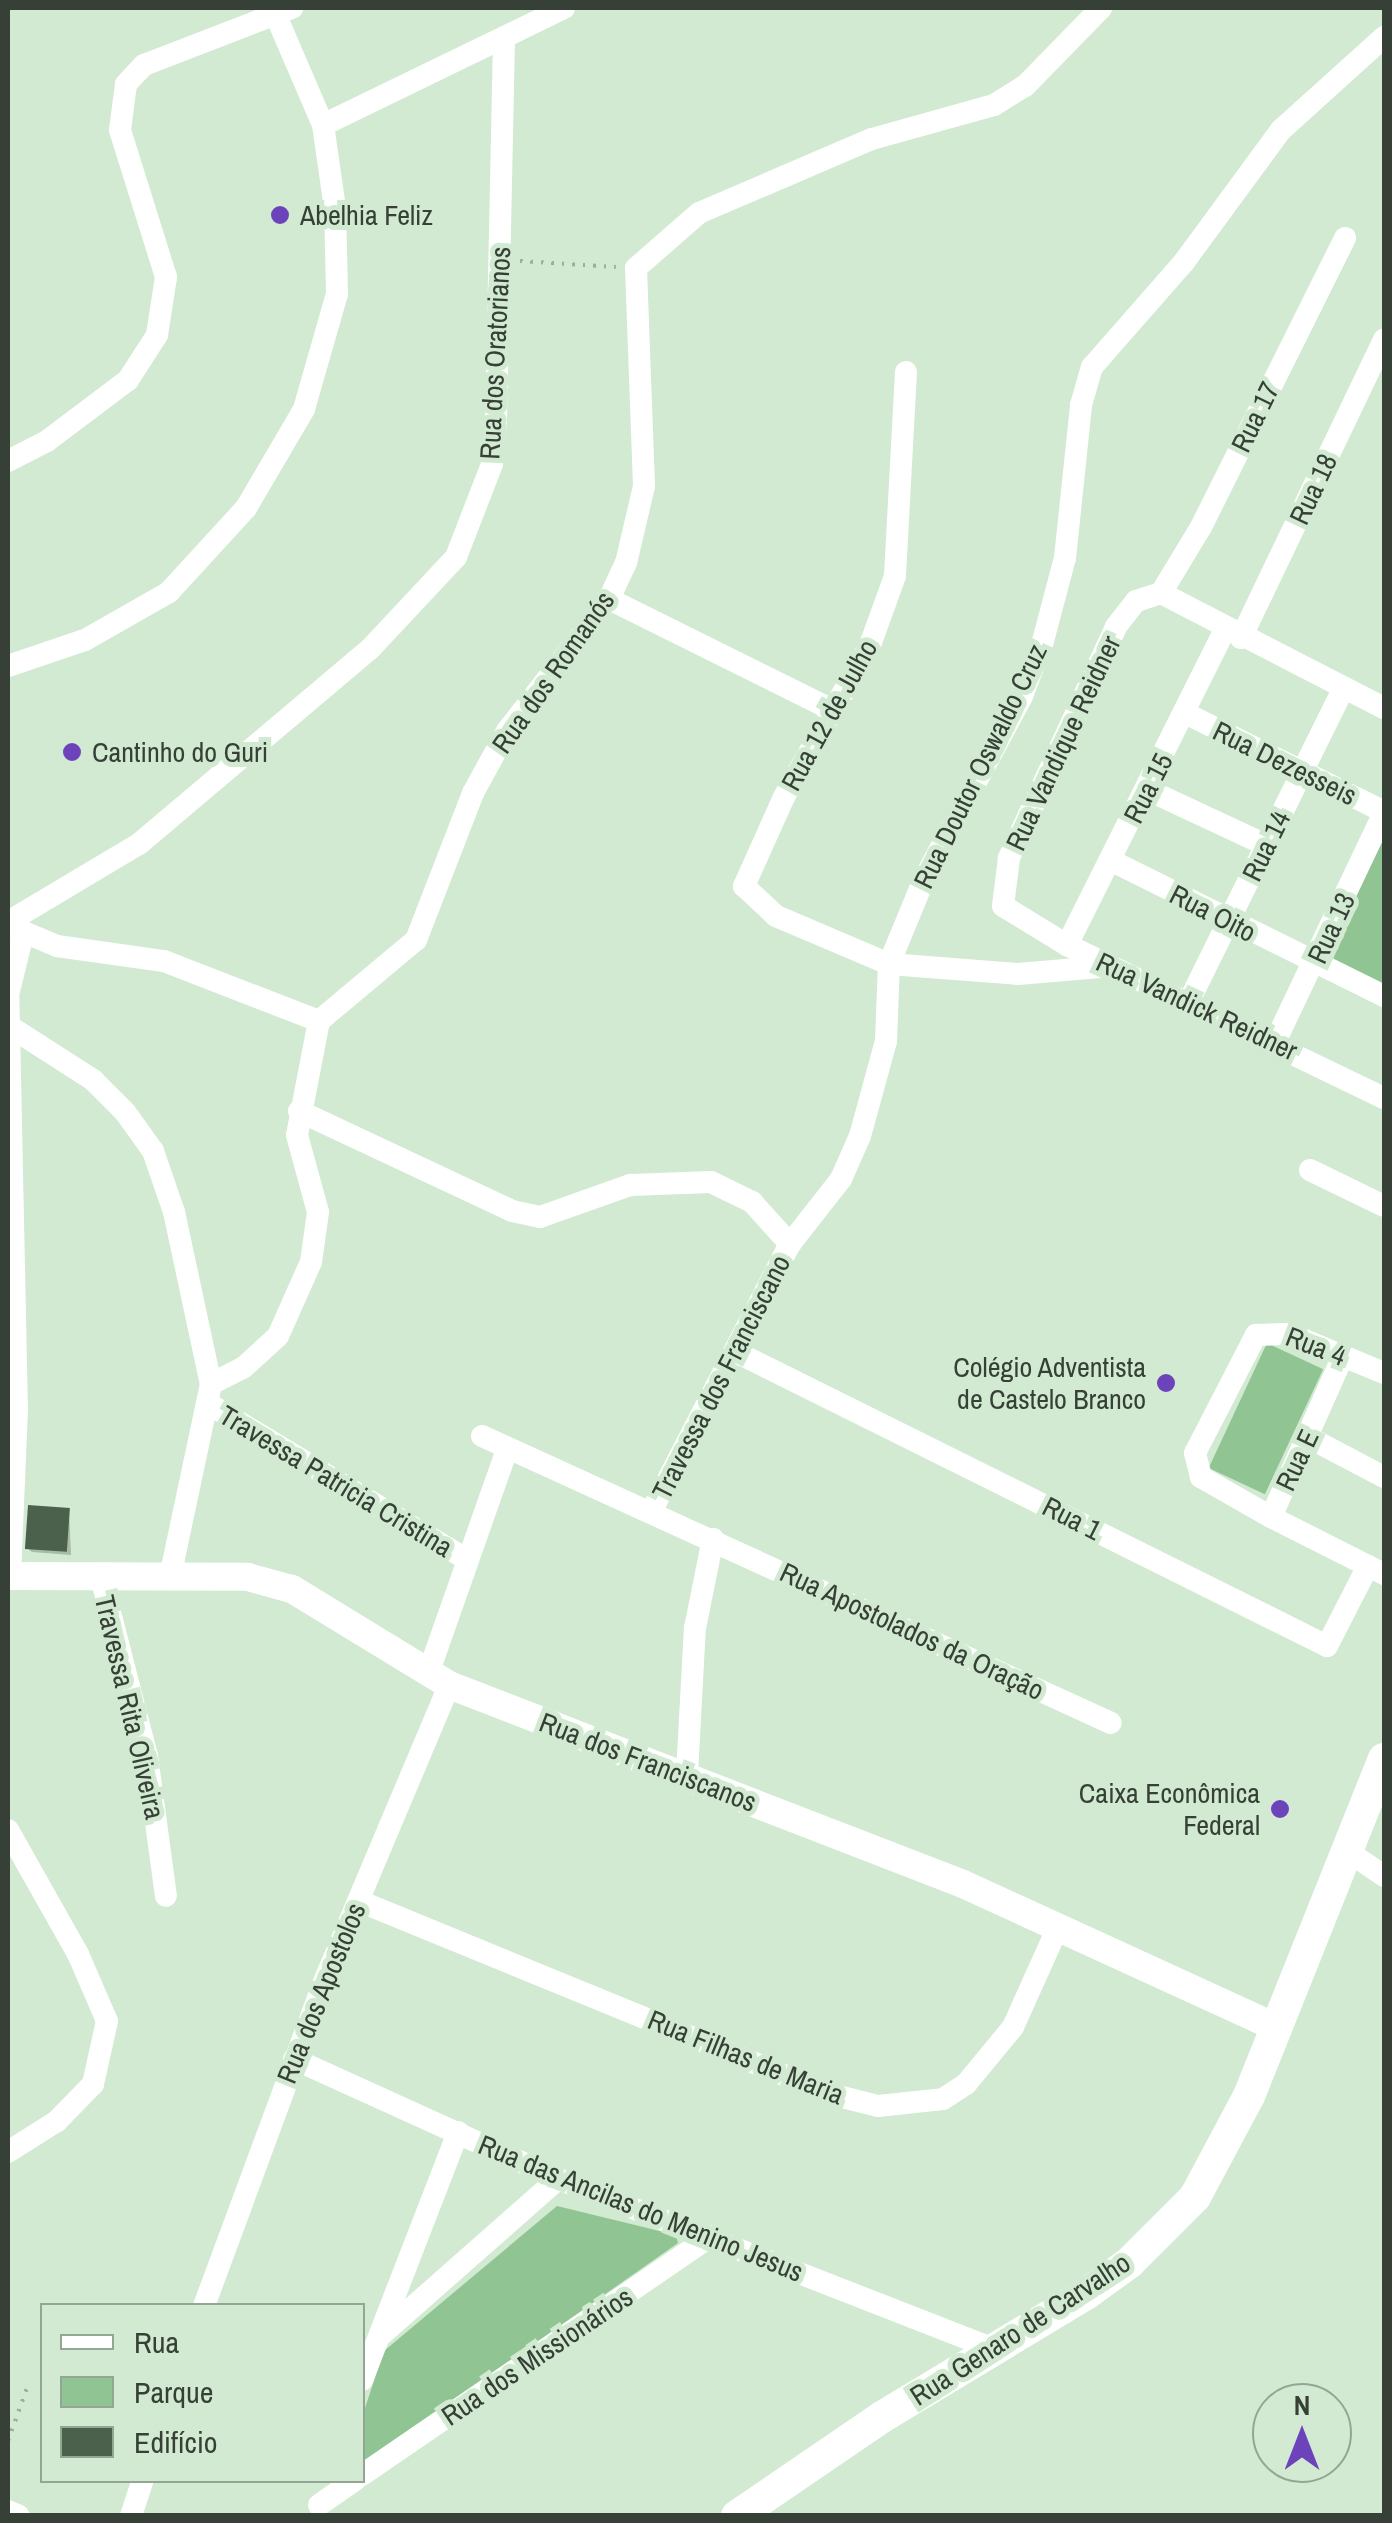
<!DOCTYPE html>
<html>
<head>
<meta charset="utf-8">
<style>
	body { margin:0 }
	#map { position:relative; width:1392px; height:2523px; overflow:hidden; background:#d1ead1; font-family:"Archivo Narrow",sans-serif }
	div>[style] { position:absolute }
	.green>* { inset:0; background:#90c492; transform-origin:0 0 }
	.shadow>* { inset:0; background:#0003 }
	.building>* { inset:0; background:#4b614b; transform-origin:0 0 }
	.path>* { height:4px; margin-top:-2px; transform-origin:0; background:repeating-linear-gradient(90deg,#9baf9b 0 2.5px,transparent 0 10.5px) }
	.minor>* { height:22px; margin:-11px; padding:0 11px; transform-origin:11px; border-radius:11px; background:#fff }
	.tertiary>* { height:28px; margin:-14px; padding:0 14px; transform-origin:14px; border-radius:14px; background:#fff }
	.secondary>* { height:32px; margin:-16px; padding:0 16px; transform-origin:16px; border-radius:16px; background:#fff }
	.dots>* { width:28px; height:28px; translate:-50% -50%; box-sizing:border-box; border:5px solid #d1ead1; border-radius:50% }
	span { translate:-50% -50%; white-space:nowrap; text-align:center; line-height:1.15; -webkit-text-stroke:10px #d1ead1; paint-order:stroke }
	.poi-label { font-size:28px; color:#364036 }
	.left { translate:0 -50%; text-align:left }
	.right { translate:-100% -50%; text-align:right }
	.street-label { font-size:28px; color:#364036 }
	.frame { position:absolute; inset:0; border:10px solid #364036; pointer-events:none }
	.legend { position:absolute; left:40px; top:2303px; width:325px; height:180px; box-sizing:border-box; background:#d1ead1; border:2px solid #93a693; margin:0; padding:12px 18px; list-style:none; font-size:30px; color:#364036 }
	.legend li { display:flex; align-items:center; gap:20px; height:50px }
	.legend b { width:50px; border:2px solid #93a693 }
	.north { position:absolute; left:1252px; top:2383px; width:100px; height:100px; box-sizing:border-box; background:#d1ead1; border:2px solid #93a693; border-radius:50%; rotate:0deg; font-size:28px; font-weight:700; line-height:40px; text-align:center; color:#364036 }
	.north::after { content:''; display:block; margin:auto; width:35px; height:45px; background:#6d43bb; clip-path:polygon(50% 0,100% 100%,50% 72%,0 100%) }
</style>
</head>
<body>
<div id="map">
	<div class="green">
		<i style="clip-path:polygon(1384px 834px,1384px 987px,1326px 960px)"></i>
		<i style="left:1267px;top:1343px;width:62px;height:138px;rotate:25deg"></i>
		<i style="clip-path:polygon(557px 2206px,676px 2235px,678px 2243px,363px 2464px,363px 2414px,384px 2351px)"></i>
	</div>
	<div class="shadow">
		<i style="clip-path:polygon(69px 1510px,71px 1555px,32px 1552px,27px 1548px)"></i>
	</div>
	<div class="building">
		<i style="left:28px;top:1505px;width:42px;height:44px;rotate:4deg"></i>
	</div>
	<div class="path">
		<i style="left:520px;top:261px;width:96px;rotate:3.6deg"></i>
		<i style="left:8px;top:2441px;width:59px;rotate:-70.3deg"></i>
	</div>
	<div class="minor">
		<i style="left:323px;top:125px;width:268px;rotate:-25.9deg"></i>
		<i style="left:906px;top:372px;width:204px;rotate:93.1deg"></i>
		<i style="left:895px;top:576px;width:73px;rotate:109.9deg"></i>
		<i style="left:870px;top:645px;width:175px;rotate:119.5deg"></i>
		<i style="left:784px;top:797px;width:98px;rotate:114.2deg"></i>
		<i style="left:744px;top:886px;width:44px;rotate:43.2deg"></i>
		<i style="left:776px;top:916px;width:123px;rotate:23deg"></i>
		<i style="left:889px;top:964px;width:129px;rotate:4.4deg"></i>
		<i style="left:1018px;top:974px;width:94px;rotate:-4.9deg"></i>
		<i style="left:8px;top:461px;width:44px;rotate:-27.1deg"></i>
		<i style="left:47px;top:441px;width:101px;rotate:-37deg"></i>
		<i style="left:128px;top:380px;width:54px;rotate:-57.2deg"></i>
		<i style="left:157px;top:335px;width:59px;rotate:-81.2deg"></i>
		<i style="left:166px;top:277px;width:154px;rotate:-107.4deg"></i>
		<i style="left:120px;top:130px;width:46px;rotate:-82.6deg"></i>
		<i style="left:126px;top:84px;width:26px;rotate:-47deg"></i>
		<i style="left:144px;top:65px;width:159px;rotate:-21.1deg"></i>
		<i style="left:1161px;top:593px;width:26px;rotate:162deg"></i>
		<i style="left:1136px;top:601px;width:33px;rotate:128deg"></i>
		<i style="left:1116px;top:627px;width:255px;rotate:114.9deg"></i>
		<i style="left:1009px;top:858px;width:48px;rotate:97.1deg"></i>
		<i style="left:1003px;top:906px;width:75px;rotate:31.4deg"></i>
		<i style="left:1067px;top:945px;width:352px;rotate:25.8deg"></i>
		<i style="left:1161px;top:593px;width:77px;rotate:-58.8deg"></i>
		<i style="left:1201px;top:527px;width:323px;rotate:-63.5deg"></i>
		<i style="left:1161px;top:593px;width:251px;rotate:27.3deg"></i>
		<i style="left:609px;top:599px;width:252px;rotate:26.4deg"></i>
		<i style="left:1241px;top:638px;width:331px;rotate:-64.4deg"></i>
		<i style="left:8px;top:666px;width:81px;rotate:-18.7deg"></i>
		<i style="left:85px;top:640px;width:97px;rotate:-29.7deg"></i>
		<i style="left:169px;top:592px;width:114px;rotate:-47.5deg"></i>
		<i style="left:246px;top:508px;width:115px;rotate:-59.6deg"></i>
		<i style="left:304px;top:409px;width:120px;rotate:-74deg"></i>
		<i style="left:337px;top:294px;width:86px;rotate:-91.3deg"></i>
		<i style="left:335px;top:208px;width:84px;rotate:-98.2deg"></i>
		<i style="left:323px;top:125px;width:119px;rotate:-113.3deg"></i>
		<i style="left:1185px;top:713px;width:222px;rotate:26.4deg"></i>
		<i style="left:1148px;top:790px;width:130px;rotate:25deg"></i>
		<i style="left:1112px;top:861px;width:304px;rotate:26.4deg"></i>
		<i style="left:8px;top:922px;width:152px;rotate:-30.8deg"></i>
		<i style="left:139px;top:844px;width:302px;rotate:-40.2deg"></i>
		<i style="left:370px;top:649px;width:126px;rotate:-46.9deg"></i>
		<i style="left:456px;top:557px;width:100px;rotate:-68.8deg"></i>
		<i style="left:492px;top:464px;width:43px;rotate:-84.7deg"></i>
		<i style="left:496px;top:421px;width:380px;rotate:-88.8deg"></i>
		<i style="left:14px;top:928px;width:47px;rotate:22.7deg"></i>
		<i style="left:57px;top:946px;width:108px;rotate:8deg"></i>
		<i style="left:164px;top:961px;width:166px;rotate:21.2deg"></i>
		<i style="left:1067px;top:945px;width:352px;rotate:-63.4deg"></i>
		<i style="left:1188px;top:1003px;width:350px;rotate:-63.7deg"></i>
		<i style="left:319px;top:1021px;width:126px;rotate:-39.9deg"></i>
		<i style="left:416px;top:940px;width:158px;rotate:-68.8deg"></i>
		<i style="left:473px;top:793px;width:71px;rotate:-61.3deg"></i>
		<i style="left:507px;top:731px;width:167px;rotate:-52.3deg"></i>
		<i style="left:609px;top:599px;width:40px;rotate:-65deg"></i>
		<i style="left:626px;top:563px;width:79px;rotate:-76.8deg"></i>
		<i style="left:644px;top:486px;width:218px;rotate:-92.1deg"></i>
		<i style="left:636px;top:268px;width:84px;rotate:-41.1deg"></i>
		<i style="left:699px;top:213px;width:188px;rotate:-23.2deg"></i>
		<i style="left:872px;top:139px;width:127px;rotate:-15.6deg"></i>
		<i style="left:994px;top:105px;width:36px;rotate:-32deg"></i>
		<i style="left:1025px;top:86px;width:109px;rotate:-45.7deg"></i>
		<i style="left:9px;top:1026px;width:100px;rotate:32.7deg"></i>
		<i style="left:93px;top:1080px;width:45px;rotate:45deg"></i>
		<i style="left:125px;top:1112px;width:48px;rotate:54.3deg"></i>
		<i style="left:153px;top:1151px;width:65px;rotate:71deg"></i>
		<i style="left:174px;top:1212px;width:176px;rotate:77.9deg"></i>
		<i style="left:211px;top:1384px;width:197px;rotate:102deg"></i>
		<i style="left:1275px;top:1042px;width:255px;rotate:-64.6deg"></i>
		<i style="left:299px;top:1111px;width:235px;rotate:25.1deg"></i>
		<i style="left:512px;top:1211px;width:29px;rotate:12deg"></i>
		<i style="left:540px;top:1217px;width:96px;rotate:-19.6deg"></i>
		<i style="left:630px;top:1185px;width:81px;rotate:-2.1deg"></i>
		<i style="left:711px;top:1182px;width:46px;rotate:26deg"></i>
		<i style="left:752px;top:1202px;width:57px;rotate:47.9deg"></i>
		<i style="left:1310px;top:1170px;width:82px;rotate:25.9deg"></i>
		<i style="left:736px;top:1352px;width:660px;rotate:26.45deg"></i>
		<i style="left:1327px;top:1646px;width:90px;rotate:-62.9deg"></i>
		<i style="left:1343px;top:1356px;width:176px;rotate:114.1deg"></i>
		<i style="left:1271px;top:1517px;width:81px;rotate:-150.3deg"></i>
		<i style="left:1201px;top:1477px;width:25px;rotate:-104deg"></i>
		<i style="left:1195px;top:1453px;width:133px;rotate:-62.7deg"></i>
		<i style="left:1256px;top:1335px;width:34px;rotate:-2deg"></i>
		<i style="left:1290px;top:1334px;width:57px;rotate:22.5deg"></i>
		<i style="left:1343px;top:1356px;width:44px;rotate:22.5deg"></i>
		<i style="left:211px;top:1384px;width:36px;rotate:-27deg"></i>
		<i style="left:243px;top:1368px;width:47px;rotate:-42.4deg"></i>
		<i style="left:278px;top:1336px;width:81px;rotate:-66deg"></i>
		<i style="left:311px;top:1262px;width:50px;rotate:-82deg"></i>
		<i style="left:318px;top:1212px;width:80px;rotate:-105.3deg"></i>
		<i style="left:297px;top:1135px;width:116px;rotate:-79.1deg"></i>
		<i style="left:209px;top:1404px;width:298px;rotate:31.1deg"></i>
		<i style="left:482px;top:1436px;width:691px;rotate:24.53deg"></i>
		<i style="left:1308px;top:1437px;width:86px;rotate:27.8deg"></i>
		<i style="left:652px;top:1510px;width:300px;rotate:-62.6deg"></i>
		<i style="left:790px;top:1244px;width:83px;rotate:-51.9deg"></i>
		<i style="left:841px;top:1179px;width:47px;rotate:-66.2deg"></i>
		<i style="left:860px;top:1136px;width:98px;rotate:-74.7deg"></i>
		<i style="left:886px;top:1041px;width:77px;rotate:-87.8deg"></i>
		<i style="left:889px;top:964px;width:92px;rotate:-67.6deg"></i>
		<i style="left:924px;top:879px;width:208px;rotate:-61.8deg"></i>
		<i style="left:1022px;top:696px;width:59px;rotate:-69.1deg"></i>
		<i style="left:1043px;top:641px;width:86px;rotate:-75.2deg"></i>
		<i style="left:1065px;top:558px;width:154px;rotate:-84deg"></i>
		<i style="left:1081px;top:405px;width:40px;rotate:-74deg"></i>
		<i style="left:1092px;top:367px;width:140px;rotate:-48.8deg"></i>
		<i style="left:1184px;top:262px;width:164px;rotate:-53.7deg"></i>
		<i style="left:1281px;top:130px;width:139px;rotate:-42.1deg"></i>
		<i style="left:1271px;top:1517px;width:127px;rotate:26.8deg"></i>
		<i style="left:10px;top:1576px;width:165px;rotate:-87.6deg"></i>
		<i style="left:17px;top:1411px;width:416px;rotate:-91.2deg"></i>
		<i style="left:8px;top:995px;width:63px;rotate:-76.2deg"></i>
		<i style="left:101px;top:1577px;width:185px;rotate:75.6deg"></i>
		<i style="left:147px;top:1756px;width:141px;rotate:82.3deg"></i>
		<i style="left:429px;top:1671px;width:234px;rotate:-70.6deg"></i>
		<i style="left:687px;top:1774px;width:146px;rotate:-86.9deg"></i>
		<i style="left:695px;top:1628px;width:91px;rotate:-78.6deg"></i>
		<i style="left:8px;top:1830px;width:142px;rotate:60.6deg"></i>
		<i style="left:78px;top:1954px;width:73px;rotate:66.6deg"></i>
		<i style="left:107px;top:2021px;width:65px;rotate:102.5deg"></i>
		<i style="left:93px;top:2084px;width:52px;rotate:134.2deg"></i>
		<i style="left:57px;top:2121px;width:58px;rotate:147.7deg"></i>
		<i style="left:1346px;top:1850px;width:46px;rotate:34.4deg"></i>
		<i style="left:359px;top:1901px;width:509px;rotate:22.28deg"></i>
		<i style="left:830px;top:2094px;width:49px;rotate:14deg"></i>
		<i style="left:878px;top:2106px;width:65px;rotate:-6.1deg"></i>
		<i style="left:943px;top:2099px;width:27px;rotate:-33deg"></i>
		<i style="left:966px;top:2084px;width:74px;rotate:-50.5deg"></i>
		<i style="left:1013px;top:2027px;width:110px;rotate:-65.8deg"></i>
		<i style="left:294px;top:2059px;width:290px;rotate:24.4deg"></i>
		<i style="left:558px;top:2179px;width:465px;rotate:21.3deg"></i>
		<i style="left:204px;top:2306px;width:343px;rotate:-69.7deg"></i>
		<i style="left:323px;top:1984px;width:324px;rotate:-67.1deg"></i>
		<i style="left:381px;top:2335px;width:236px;rotate:-41.4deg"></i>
		<i style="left:362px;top:2380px;width:266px;rotate:-68.8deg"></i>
		<i style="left:362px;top:2475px;width:423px;rotate:-34.4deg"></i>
		<i style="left:319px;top:2505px;width:44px;rotate:-34.8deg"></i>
		<i style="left:8px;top:2511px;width:12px;rotate:24deg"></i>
		<i style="left:131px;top:2516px;width:38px;rotate:-72deg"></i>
	</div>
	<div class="tertiary">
		<i style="left:8px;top:1576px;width:240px;rotate:0.2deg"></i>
		<i style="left:248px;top:1577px;width:46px;rotate:15.3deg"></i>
		<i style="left:292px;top:1589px;width:184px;rotate:31.4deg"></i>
		<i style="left:449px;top:1685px;width:551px;rotate:21.16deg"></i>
		<i style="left:963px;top:1884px;width:346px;rotate:24.6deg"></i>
	</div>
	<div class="secondary">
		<i style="left:737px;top:2516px;width:176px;rotate:-34.3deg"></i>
		<i style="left:882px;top:2417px;width:238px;rotate:-31.1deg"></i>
		<i style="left:1086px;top:2294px;width:53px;rotate:-35.8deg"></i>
		<i style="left:1129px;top:2263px;width:93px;rotate:-45deg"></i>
		<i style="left:1195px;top:2197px;width:115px;rotate:-61.9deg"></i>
		<i style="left:1249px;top:2096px;width:363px;rotate:-68.2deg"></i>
	</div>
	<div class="dots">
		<i style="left:280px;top:215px;background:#6d43bb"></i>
		<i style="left:72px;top:752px;background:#6d43bb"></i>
		<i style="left:1166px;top:1383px;background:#6d43bb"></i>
		<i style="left:1280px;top:1809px;background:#6d43bb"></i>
	</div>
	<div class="poi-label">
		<span class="left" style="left:300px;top:215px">Abelhia Feliz</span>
		<span class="left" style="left:92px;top:752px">Cantinho do Guri</span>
		<span class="right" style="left:1146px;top:1383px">Colégio Adventista<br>de Castelo Branco</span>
		<span class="right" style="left:1260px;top:1809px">Caixa Econômica<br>Federal</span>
	</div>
	<div class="street-label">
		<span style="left:495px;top:353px;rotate:-87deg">Rua dos Oratorianos</span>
		<span style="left:1255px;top:417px;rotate:-64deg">Rua 17</span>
		<span style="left:1313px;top:489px;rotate:-65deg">Rua 18</span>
		<span style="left:553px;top:672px;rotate:-55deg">Rua dos Romanós</span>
		<span style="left:829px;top:715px;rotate:-61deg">Rua 12 de Julho</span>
		<span style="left:1063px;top:743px;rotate:-65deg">Rua Vandique Reidner</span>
		<span style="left:1285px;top:763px;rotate:26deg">Rua Dezesseis</span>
		<span style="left:980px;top:766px;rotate:-64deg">Rua Doutor Oswaldo Cruz</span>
		<span style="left:1148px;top:788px;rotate:-63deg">Rua 15</span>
		<span style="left:1266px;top:846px;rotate:-64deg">Rua 14</span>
		<span style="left:1213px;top:913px;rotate:27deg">Rua Oito</span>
		<span style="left:1331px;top:928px;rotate:-65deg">Rua 13</span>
		<span style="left:1197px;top:1006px;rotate:25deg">Rua Vandick Reidner</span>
		<span style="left:1316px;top:1346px;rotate:21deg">Rua 4</span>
		<span style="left:721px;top:1377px;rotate:-63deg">Travessa dos Franciscano</span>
		<span style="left:1297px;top:1460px;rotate:-65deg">Rua E</span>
		<span style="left:336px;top:1481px;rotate:31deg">Travessa Patricia Cristina</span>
		<span style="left:1072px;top:1518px;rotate:27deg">Rua 1</span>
		<span style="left:912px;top:1631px;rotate:25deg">Rua Apostolados da Oração</span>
		<span style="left:130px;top:1707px;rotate:77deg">Travessa Rita Oliveira</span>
		<span style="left:648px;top:1762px;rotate:21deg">Rua dos Franciscanos</span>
		<span style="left:321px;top:1993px;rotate:-68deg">Rua dos Apostolos</span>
		<span style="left:746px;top:2057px;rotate:22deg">Rua Filhas de Maria</span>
		<span style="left:641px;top:2208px;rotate:22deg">Rua das Ancilas do Menino Jesus</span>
		<span style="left:1020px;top:2329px;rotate:-33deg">Rua Genaro de Carvalho</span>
		<span style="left:537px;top:2356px;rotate:-34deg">Rua dos Missionários</span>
	</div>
	<div class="frame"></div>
	<ul class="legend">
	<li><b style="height:12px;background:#fff"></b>Rua</li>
	<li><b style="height:28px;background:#90c492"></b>Parque</li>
	<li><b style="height:28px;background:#4b614b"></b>Edifício</li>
	</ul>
	<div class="north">N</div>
</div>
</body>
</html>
